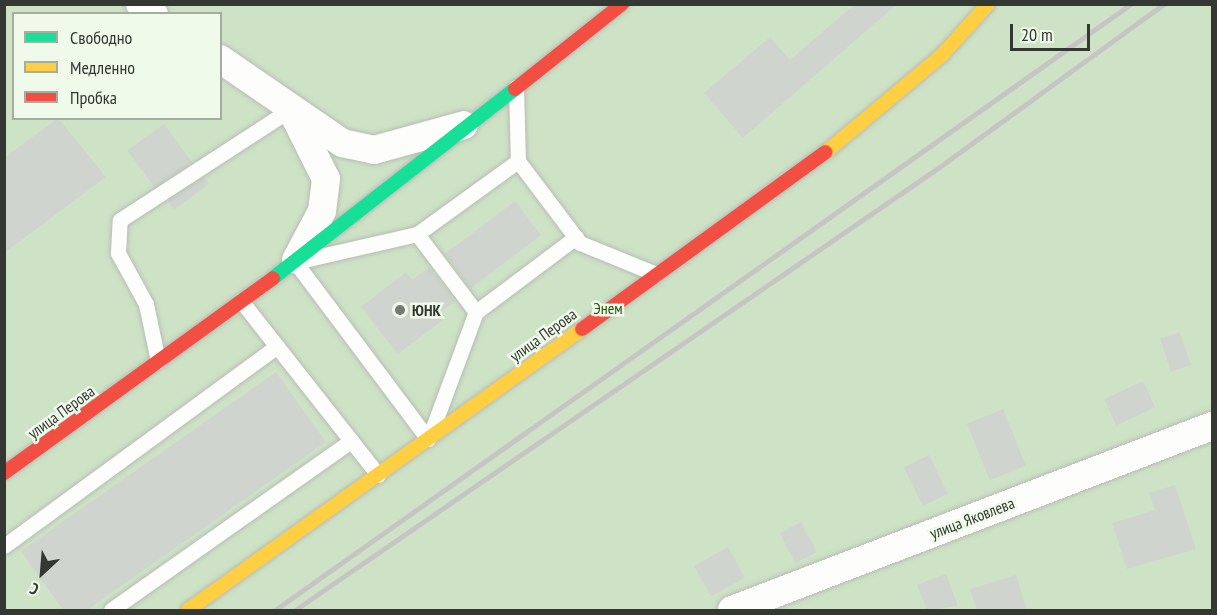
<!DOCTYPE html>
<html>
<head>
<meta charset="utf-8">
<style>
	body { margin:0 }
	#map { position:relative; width:1217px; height:615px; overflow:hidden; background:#f1f6ee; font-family:"PT Sans Narrow",sans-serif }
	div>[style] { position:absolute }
	.green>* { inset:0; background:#cee3c5 }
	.building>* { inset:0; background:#d0d4ce; transform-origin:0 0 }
	.roads { filter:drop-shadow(0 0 2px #b8bcb6) drop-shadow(0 0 2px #b8bcb6) }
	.lane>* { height:15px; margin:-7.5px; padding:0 7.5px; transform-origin:7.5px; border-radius:7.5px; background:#fdfefc }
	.street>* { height:28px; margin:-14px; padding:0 14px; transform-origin:14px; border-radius:14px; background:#fdfefc }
	.fast>* { height:14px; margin:-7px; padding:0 7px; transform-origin:7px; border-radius:7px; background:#16e098 }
	.slow>* { height:14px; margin:-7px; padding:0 7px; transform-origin:7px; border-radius:7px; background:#ffcf43 }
	.jam>* { height:14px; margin:-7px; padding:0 7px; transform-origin:7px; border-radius:7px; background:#f24e42 }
	.rail>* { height:4.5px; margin:-2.25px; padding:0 2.25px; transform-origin:2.25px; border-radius:2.25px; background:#c5c6c4 }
	.dots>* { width:16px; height:16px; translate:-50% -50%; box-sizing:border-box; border:3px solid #f0faeb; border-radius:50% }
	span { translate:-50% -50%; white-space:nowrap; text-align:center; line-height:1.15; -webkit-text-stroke:5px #f0faeb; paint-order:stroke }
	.park-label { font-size:16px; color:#245106 }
	.poi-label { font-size:16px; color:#343832; font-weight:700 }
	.left { translate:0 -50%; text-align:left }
	.street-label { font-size:16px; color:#343832 }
	.frame { position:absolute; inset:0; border:6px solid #343832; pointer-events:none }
	.legend { position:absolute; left:12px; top:12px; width:210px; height:108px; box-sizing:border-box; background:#f0faeb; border:2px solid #a5aca1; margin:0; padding:8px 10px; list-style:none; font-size:18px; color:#343832 }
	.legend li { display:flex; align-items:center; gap:12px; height:30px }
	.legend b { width:30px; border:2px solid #a5aca1 }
	.north { position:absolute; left:12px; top:543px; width:60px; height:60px; -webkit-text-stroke:4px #f0faeb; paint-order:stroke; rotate:206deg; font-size:16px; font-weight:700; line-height:24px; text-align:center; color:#343832 }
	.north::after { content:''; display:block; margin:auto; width:21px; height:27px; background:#343832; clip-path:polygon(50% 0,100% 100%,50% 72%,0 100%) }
	.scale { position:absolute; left:1010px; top:24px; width:80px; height:27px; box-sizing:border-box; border:3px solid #343832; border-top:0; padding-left:8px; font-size:18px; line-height:21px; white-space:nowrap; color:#343832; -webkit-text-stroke:4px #f0faeb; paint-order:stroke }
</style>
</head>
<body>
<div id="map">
	<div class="green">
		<i style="clip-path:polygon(evenodd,5px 5px,1212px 5px,1212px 610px,5px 610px,5px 5px,14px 14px,220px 14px,220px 118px,14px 118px,14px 14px)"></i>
	</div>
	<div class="building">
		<i style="clip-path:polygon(855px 4px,897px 4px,743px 138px,704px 93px,770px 37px,790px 60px)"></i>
		<i style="clip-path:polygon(58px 118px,106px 177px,4px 253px,4px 158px)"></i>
		<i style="left:164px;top:124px;width:47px;height:45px;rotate:54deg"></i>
		<i style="clip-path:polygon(204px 177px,209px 184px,174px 210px,167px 201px)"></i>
		<i style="left:515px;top:201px;width:43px;height:88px;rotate:53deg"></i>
		<i style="clip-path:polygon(429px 267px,455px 301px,438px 314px,443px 320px,398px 354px,361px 307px,406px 272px,412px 280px)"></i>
		<i style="left:1180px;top:332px;width:35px;height:21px;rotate:72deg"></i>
		<i style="clip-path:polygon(276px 372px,326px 442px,87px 610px,63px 610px,21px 551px)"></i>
		<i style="left:1143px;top:381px;width:29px;height:43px;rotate:65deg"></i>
		<i style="left:1003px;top:409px;width:61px;height:39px;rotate:68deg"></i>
		<i style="left:929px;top:455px;width:43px;height:28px;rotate:64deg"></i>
		<i style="clip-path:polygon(1175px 485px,1196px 549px,1127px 569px,1112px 523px,1155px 510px,1149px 493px)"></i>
		<i style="left:801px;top:522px;width:34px;height:24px;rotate:62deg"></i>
		<i style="left:728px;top:547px;width:35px;height:39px;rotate:61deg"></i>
		<i style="clip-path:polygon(946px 574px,958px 606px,927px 610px,917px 585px)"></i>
		<i style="clip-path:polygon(1016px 575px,1027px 610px,977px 610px,970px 589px)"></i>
	</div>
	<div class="roads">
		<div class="lane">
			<i style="left:516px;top:87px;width:74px;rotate:88.5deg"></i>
			<i style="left:518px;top:161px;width:103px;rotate:52.9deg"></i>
			<i style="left:580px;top:243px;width:82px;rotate:22.2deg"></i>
			<i style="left:417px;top:234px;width:98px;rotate:52.9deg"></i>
			<i style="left:242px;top:302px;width:220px;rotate:51.8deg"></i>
			<i style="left:158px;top:361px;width:58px;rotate:-101.9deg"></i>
			<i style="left:146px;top:304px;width:58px;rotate:-118.8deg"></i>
			<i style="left:118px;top:253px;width:33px;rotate:-87deg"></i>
			<i style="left:120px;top:220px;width:204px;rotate:-33deg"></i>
			<i style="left:432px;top:430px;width:126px;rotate:-69.6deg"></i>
			<i style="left:476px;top:312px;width:125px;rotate:-36.9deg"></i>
			<i style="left:428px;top:439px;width:221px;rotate:-126.9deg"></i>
			<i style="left:295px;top:262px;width:125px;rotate:-12.9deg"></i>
			<i style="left:417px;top:234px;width:125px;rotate:-35.9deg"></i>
			<i style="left:4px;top:546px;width:338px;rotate:-36.2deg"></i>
			<i style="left:111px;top:610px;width:294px;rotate:-35.2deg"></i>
		</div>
		<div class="street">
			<i style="left:140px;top:4px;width:17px;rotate:36deg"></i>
			<i style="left:220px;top:59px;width:148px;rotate:34.5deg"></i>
			<i style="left:342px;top:143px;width:33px;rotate:12deg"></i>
			<i style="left:374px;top:150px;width:93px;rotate:-15.5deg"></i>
			<i style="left:292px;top:111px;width:76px;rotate:63.4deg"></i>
			<i style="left:326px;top:179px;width:32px;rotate:97deg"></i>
			<i style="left:322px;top:211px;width:55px;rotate:118deg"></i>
			<i style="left:732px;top:610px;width:514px;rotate:-20.97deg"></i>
		</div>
		<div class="fast">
			<i style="left:273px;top:278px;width:307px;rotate:-38deg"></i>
		</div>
		<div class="slow">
			<i style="left:826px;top:152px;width:153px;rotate:-39.9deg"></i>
			<i style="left:943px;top:54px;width:67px;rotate:-48deg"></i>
			<i style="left:188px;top:610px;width:484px;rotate:-35.5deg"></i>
		</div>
		<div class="jam">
			<i style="left:515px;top:89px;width:137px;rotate:-38.5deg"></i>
			<i style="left:582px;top:329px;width:301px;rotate:-36deg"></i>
			<i style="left:4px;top:473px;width:332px;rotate:-35.9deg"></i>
		</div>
	</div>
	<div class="rail">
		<i style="left:275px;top:610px;width:1049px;rotate:-35.3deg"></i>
		<i style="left:295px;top:610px;width:780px;rotate:-34.5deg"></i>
		<i style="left:938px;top:168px;width:279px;rotate:-36deg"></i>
	</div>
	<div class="dots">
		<i style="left:400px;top:310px;background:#767a74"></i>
	</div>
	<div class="park-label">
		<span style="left:608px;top:308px">Энем</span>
	</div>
	<div class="poi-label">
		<span class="left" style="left:412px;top:310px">ЮНК</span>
	</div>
	<div class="street-label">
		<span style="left:543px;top:335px;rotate:-36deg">улица Перова</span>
		<span style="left:61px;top:412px;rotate:-36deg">улица Перова</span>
		<span style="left:972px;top:518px;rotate:-21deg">улица Яковлева</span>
	</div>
	<div class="frame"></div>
	<ul class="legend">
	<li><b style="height:8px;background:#16e098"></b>Свободно</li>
	<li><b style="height:8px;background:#ffcf43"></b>Медленно</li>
	<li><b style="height:8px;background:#f24e42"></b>Пробка</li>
	</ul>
	<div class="north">С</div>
	<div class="scale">20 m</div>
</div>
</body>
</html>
